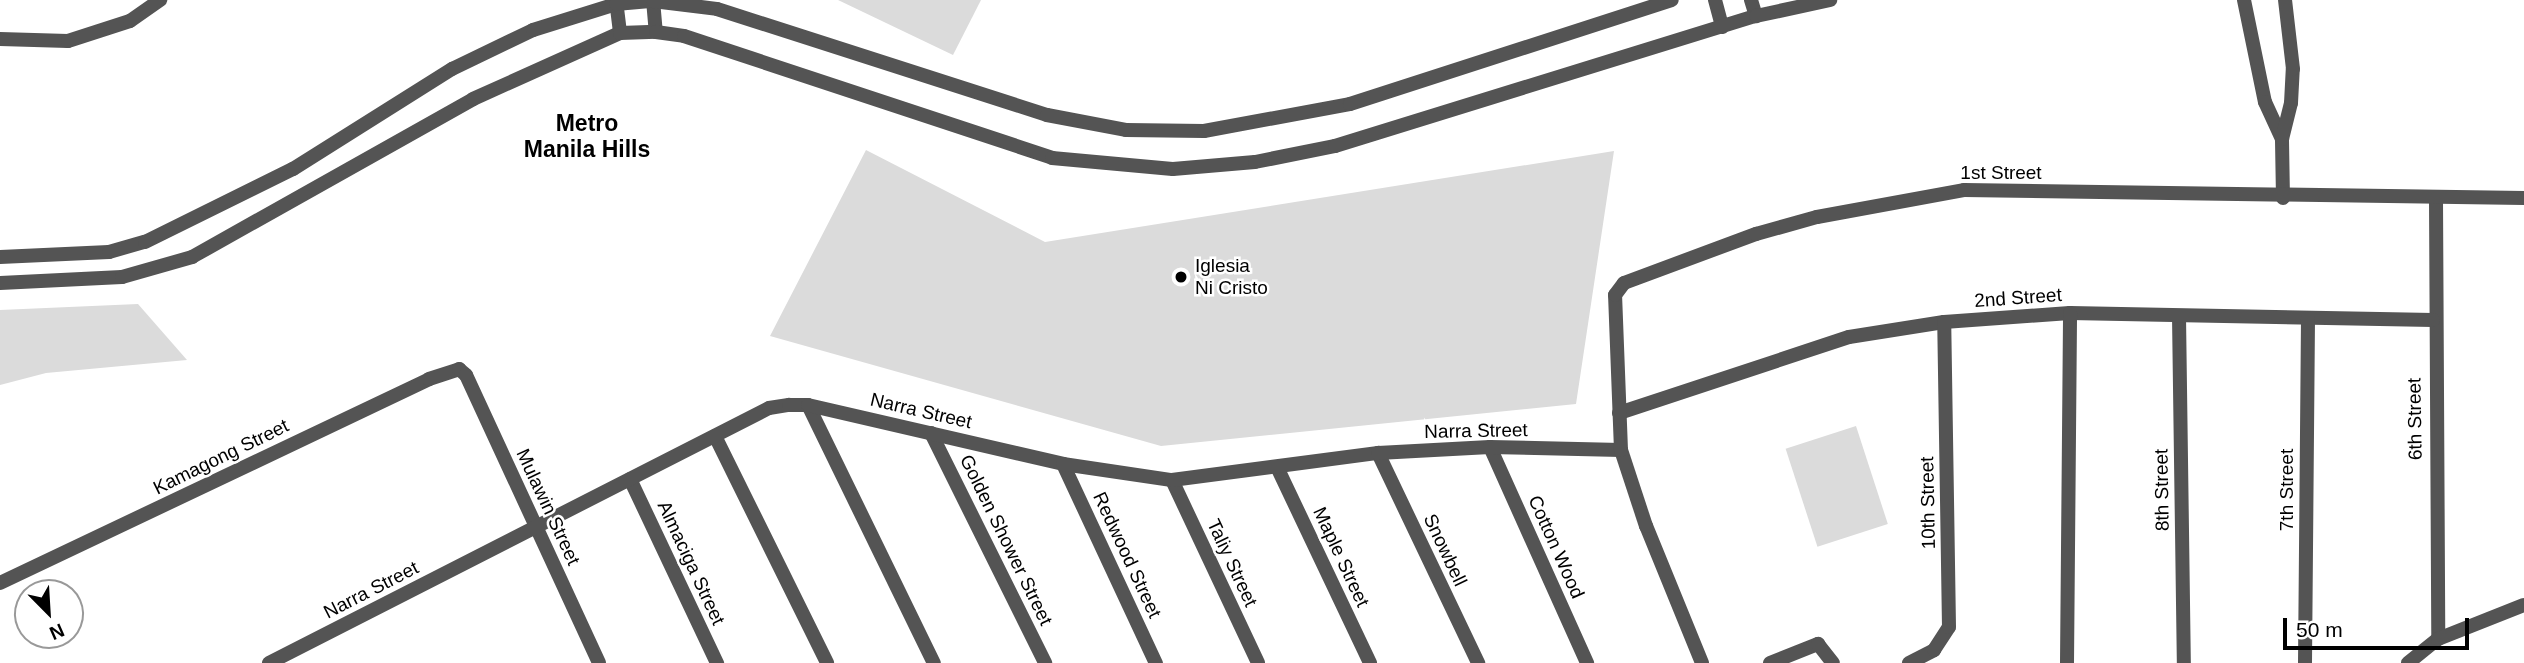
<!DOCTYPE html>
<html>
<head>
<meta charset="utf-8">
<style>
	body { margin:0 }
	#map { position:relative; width:2524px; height:663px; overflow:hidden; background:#fff; font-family:Arial,sans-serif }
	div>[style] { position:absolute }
	.green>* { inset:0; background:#dbdbdb; transform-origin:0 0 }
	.street>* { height:14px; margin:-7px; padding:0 7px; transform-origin:7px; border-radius:7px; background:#545454 }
	.dots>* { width:19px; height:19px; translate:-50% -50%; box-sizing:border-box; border:4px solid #fff; border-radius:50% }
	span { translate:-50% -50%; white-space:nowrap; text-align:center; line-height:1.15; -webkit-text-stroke:5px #fff; paint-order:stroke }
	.street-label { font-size:19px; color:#000 }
	.poi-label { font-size:19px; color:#000 }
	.left { translate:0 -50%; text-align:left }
	.quarter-label { font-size:23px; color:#000; font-weight:700 }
	.north { position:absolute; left:14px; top:579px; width:70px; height:70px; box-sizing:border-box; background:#fff; border:2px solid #999; border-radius:50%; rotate:156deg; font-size:19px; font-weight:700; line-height:28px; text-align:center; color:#000 }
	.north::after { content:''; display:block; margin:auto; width:24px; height:32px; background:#000; clip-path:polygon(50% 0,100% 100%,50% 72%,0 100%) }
	.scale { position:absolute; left:2283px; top:618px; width:186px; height:32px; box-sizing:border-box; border:4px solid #000; border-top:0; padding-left:9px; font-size:21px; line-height:24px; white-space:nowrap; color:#000; -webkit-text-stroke:5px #fff; paint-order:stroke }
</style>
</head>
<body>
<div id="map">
	<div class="green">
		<i style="clip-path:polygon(838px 0,981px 0,953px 55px)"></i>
		<i style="clip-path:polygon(866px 150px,1045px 242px,1614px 151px,1576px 404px,1161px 446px,770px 336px)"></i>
		<i style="clip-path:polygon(138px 304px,187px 360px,46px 373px,0 385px,0 310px)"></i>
		<i style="left:1856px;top:426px;width:103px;height:74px;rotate:72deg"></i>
	</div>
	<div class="street">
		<i style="left:616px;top:0;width:33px;rotate:83deg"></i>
		<i style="left:653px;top:0;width:32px;rotate:85deg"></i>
		<i style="left:1715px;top:0;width:28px;rotate:75deg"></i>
		<i style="left:1751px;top:0;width:17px;rotate:73deg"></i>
		<i style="left:2244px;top:0;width:104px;rotate:78.4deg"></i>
		<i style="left:2265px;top:102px;width:41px;rotate:65.3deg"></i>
		<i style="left:0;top:39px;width:68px;rotate:1.7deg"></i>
		<i style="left:68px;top:41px;width:65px;rotate:-17.9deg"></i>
		<i style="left:130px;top:21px;width:37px;rotate:-35deg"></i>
		<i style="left:2283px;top:198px;width:59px;rotate:-91deg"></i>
		<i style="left:2282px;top:139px;width:37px;rotate:-76deg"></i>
		<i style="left:2291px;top:103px;width:34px;rotate:-87deg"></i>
		<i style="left:2293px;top:69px;width:69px;rotate:-96.6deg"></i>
		<i style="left:2436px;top:199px;width:440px;rotate:89.7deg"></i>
		<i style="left:0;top:257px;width:109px;rotate:-2.6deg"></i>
		<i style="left:109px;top:252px;width:37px;rotate:-16deg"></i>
		<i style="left:145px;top:242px;width:165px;rotate:-26.3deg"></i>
		<i style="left:293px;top:169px;width:188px;rotate:-32.2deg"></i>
		<i style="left:452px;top:69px;width:90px;rotate:-25.7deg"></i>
		<i style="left:533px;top:30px;width:87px;rotate:-17.4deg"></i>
		<i style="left:616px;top:4px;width:37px;rotate:-5deg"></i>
		<i style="left:653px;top:1px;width:64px;rotate:7.1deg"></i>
		<i style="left:717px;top:9px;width:347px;rotate:17.8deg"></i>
		<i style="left:1047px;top:115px;width:80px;rotate:10.8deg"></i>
		<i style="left:1126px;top:130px;width:78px;rotate:0.7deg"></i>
		<i style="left:1204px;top:131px;width:148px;rotate:-10.5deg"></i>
		<i style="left:1350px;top:104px;width:338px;rotate:-17.9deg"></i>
		<i style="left:0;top:283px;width:122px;rotate:-2.8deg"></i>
		<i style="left:122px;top:277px;width:73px;rotate:-15.9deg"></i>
		<i style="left:192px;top:257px;width:322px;rotate:-29.3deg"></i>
		<i style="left:473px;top:99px;width:161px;rotate:-24.2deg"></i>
		<i style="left:620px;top:33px;width:36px;rotate:-2deg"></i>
		<i style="left:656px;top:32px;width:28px;rotate:8deg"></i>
		<i style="left:684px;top:36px;width:388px;rotate:18.3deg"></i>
		<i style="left:1052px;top:158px;width:121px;rotate:5.2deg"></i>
		<i style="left:1173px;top:169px;width:82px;rotate:-4.9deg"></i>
		<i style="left:1255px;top:162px;width:82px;rotate:-11.3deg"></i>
		<i style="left:1335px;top:146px;width:441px;rotate:-17.2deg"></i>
		<i style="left:1756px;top:16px;width:76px;rotate:-12.2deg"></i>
		<i style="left:2179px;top:316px;width:347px;rotate:89.2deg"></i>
		<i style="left:808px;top:405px;width:287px;rotate:64deg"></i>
		<i style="left:1619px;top:413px;width:242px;rotate:-18.3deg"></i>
		<i style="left:1849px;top:337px;width:96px;rotate:-9deg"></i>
		<i style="left:1944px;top:322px;width:126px;rotate:-4.1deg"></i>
		<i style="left:2070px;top:313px;width:363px;rotate:1.1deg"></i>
		<i style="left:931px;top:433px;width:257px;rotate:63.6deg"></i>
		<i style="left:715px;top:436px;width:253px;rotate:63.7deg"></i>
		<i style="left:1490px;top:447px;width:237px;rotate:65.8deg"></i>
		<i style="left:1378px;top:453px;width:233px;rotate:64.5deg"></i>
		<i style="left:1063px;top:464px;width:220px;rotate:65deg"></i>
		<i style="left:1277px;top:467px;width:217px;rotate:64.6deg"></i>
		<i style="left:630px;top:479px;width:204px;rotate:64.7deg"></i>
		<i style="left:1172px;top:480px;width:202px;rotate:64.8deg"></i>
		<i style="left:0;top:583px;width:475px;rotate:-25.4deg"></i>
		<i style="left:429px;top:379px;width:32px;rotate:-18deg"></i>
		<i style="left:459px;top:369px;width:9px;rotate:41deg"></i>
		<i style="left:466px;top:375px;width:317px;rotate:65.2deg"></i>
		<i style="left:269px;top:663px;width:561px;rotate:-27.02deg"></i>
		<i style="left:769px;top:408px;width:20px;rotate:-9deg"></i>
		<i style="left:789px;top:405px;width:19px"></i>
		<i style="left:808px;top:405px;width:262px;rotate:13deg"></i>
		<i style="left:1063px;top:464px;width:110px;rotate:8.4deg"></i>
		<i style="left:1172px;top:480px;width:208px;rotate:-7.5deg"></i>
		<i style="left:1378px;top:453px;width:112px;rotate:-3.1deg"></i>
		<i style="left:1490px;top:447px;width:131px;rotate:1.3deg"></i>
		<i style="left:1702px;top:663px;width:148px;rotate:-112.2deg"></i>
		<i style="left:1646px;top:526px;width:80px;rotate:-108.2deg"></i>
		<i style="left:1621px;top:450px;width:155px;rotate:-92.2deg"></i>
		<i style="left:1615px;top:295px;width:15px;rotate:-53deg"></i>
		<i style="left:1624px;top:283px;width:141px;rotate:-20.4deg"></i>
		<i style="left:1756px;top:234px;width:63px;rotate:-15.6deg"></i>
		<i style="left:1817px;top:217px;width:149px;rotate:-10.4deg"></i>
		<i style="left:1964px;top:190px;width:560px;rotate:0.82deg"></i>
		<i style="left:1770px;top:663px;width:52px;rotate:-21.6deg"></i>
		<i style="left:1818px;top:644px;width:24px;rotate:52deg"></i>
		<i style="left:1909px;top:663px;width:28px;rotate:-27deg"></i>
		<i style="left:1934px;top:650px;width:27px;rotate:-57deg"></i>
		<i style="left:1949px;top:627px;width:305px;rotate:-90.9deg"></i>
		<i style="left:2067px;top:663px;width:350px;rotate:-89.5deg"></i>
		<i style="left:2305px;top:663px;width:345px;rotate:-89.5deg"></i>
		<i style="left:2408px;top:663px;width:38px;rotate:-39deg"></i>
		<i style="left:2438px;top:639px;width:92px;rotate:-21.6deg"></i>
	</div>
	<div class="dots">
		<i style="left:1181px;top:277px;background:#000"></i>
	</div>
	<div class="street-label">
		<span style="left:2001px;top:173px">1st Street</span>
		<span style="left:2018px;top:298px;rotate:-4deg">2nd Street</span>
		<span style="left:921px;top:411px;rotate:13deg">Narra Street</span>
		<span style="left:2415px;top:419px;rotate:-91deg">6th Street</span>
		<span style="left:1476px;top:431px;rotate:-1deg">Narra Street</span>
		<span style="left:221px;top:457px;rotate:-26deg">Kamagong Street</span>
		<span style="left:2162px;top:490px;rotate:-91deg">8th Street</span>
		<span style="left:2287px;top:490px;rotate:-90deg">7th Street</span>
		<span style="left:1928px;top:503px;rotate:-91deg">10th Street</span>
		<span style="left:548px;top:507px;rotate:65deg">Mulawin Street</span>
		<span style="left:1006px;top:540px;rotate:64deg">Golden Shower Street</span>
		<span style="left:1556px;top:547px;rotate:66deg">Cotton Wood</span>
		<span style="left:1445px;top:550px;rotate:65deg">Snowbell</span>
		<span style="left:1127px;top:555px;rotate:65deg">Redwood Street</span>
		<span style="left:1341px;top:557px;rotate:65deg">Maple Street</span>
		<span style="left:691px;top:563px;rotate:65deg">Almaciga Street</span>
		<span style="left:1232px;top:563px;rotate:65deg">Taliy Street</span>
		<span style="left:371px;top:590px;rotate:-27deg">Narra Street</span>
	</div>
	<div class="poi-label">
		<span class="left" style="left:1195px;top:277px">Iglesia<br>Ni Cristo</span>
	</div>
	<div class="quarter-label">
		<span style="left:587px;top:136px">Metro<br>Manila Hills</span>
	</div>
	<div class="north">N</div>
	<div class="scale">50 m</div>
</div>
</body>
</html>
